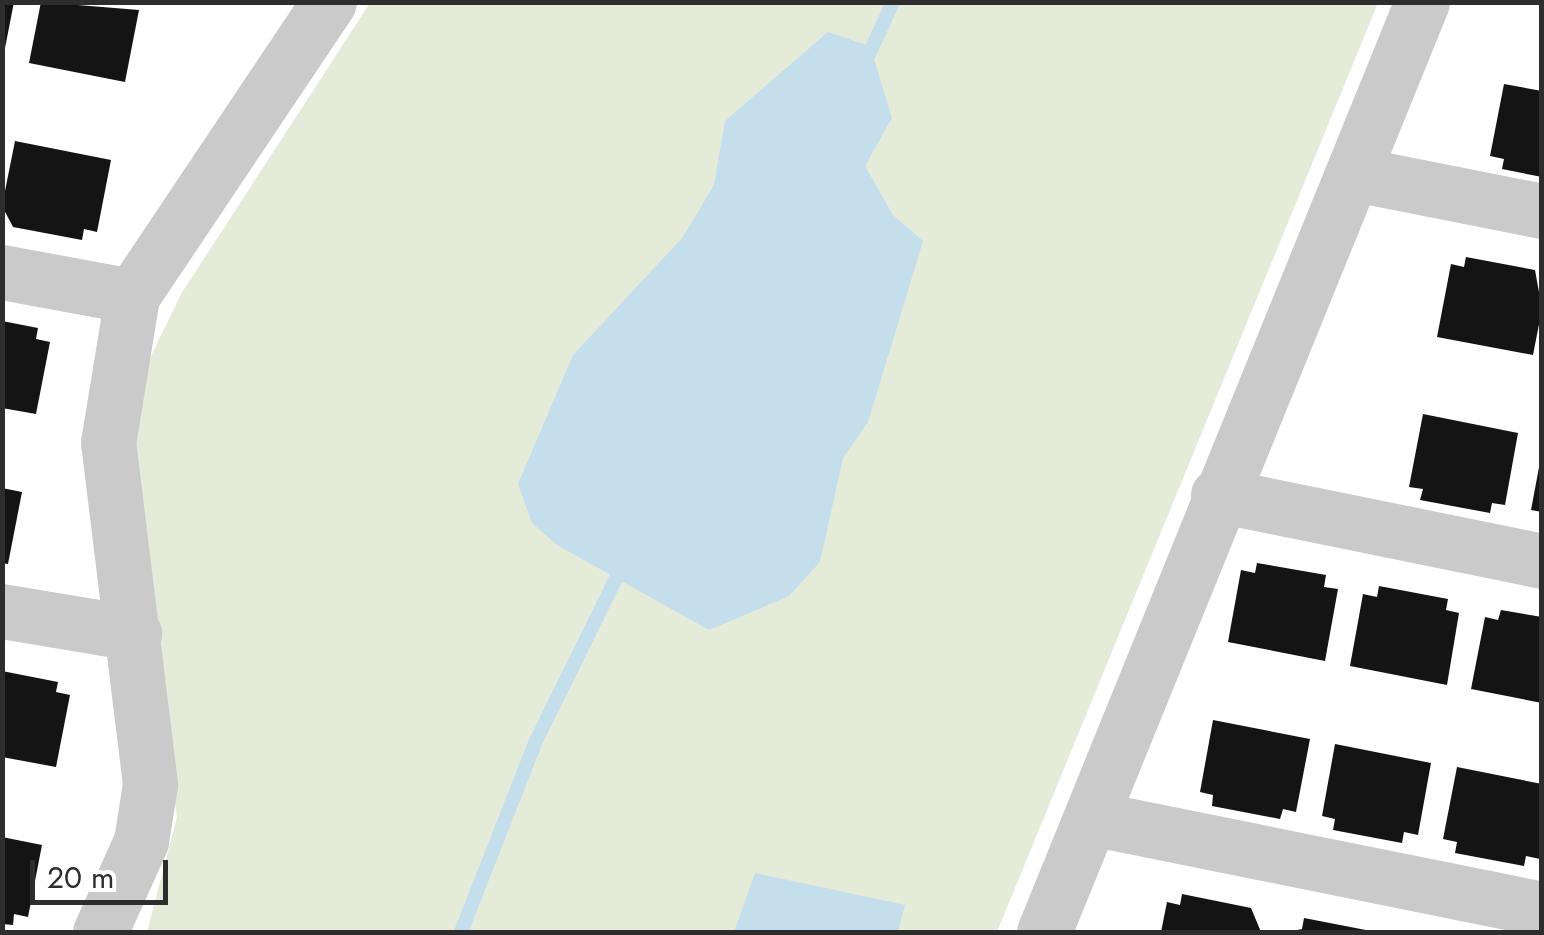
<!DOCTYPE html>
<html>
<head>
<meta charset="utf-8">
<style>
	body { margin:0 }
	#map { position:relative; width:1544px; height:935px; overflow:hidden; background:#fff; font-family:Jost,sans-serif }
	div>[style] { position:absolute }
	.green>* { inset:0; background:#e4ebd9 }
	.water>* { inset:0; background:#c4deec }
	.stream>* { height:14px; margin:-7px; padding:0 7px; transform-origin:7px; border-radius:7px; background:#c4deec }
	.building>* { inset:0; background:#141414 }
	.minor>* { height:55px; margin:-27.5px; padding:0 27.5px; transform-origin:27.5px; border-radius:27.5px; background:#cacaca }
	span { translate:-50% -50%; white-space:nowrap; text-align:center; line-height:1.15; -webkit-text-stroke:10px #fff; paint-order:stroke }
	.frame { position:absolute; inset:0; border:5px solid #2d2d2d; pointer-events:none }
	.scale { position:absolute; left:30px; top:860px; width:138px; height:45px; box-sizing:border-box; border:5px solid #2d2d2d; border-top:0; padding-left:12px; font-size:30px; line-height:35px; white-space:nowrap; color:#2d2d2d; -webkit-text-stroke:8px #fff; paint-order:stroke }
</style>
</head>
<body>
<div id="map">
	<div class="green">
		<i style="clip-path:polygon(370px 3px,1378px 3px,997px 932px,147px 932px,177px 817px,134px 540px,125px 444px,138px 383px,181px 294px)"></i>
	</div>
	<div class="water">
		<i style="clip-path:polygon(828px 32px,870px 46px,892px 118px,865px 166px,893px 215px,923px 241px,868px 422px,843px 458px,820px 562px,789px 596px,709px 630px,557px 545px,532px 523px,518px 484px,573px 355px,683px 237px,714px 185px,725px 121px)"></i>
		<i style="clip-path:polygon(755px 873px,905px 905px,898px 932px,734px 932px)"></i>
	</div>
	<div class="stream">
		<i style="left:864px;top:65px;width:69px;rotate:-65.3deg"></i>
		<i style="left:461px;top:932px;width:205px;rotate:-68.6deg"></i>
		<i style="left:536px;top:741px;width:199px;rotate:-63.8deg"></i>
	</div>
	<div class="building">
		<i style="clip-path:polygon(2px 2px,14px 2px,4px 53px,2px 53px)"></i>
		<i style="clip-path:polygon(41px 2px,139px 10px,125px 82px,29px 63px)"></i>
		<i style="clip-path:polygon(1504px 84px,1542px 91px,1542px 177px,1502px 169px,1504px 159px,1490px 156px)"></i>
		<i style="clip-path:polygon(15px 141px,111px 160px,97px 232px,84px 229px,82px 240px,13px 227px,2px 206px)"></i>
		<i style="clip-path:polygon(1466px 257px,1535px 270px,1542px 309px,1533px 355px,1437px 337px,1451px 264px,1464px 267px)"></i>
		<i style="clip-path:polygon(2px 321px,38px 328px,36px 339px,50px 342px,36px 414px,2px 408px)"></i>
		<i style="clip-path:polygon(1423px 414px,1518px 433px,1505px 505px,1492px 503px,1490px 513px,1420px 500px,1423px 489px,1409px 487px)"></i>
		<i style="clip-path:polygon(1540px 462px,1542px 463px,1542px 512px,1531px 510px)"></i>
		<i style="clip-path:polygon(2px 488px,22px 492px,8px 564px,2px 563px)"></i>
		<i style="clip-path:polygon(1257px 563px,1326px 575px,1324px 587px,1338px 589px,1325px 661px,1228px 642px,1241px 570px,1255px 573px)"></i>
		<i style="clip-path:polygon(1379px 586px,1448px 599px,1446px 610px,1459px 613px,1447px 685px,1350px 666px,1363px 594px,1377px 597px)"></i>
		<i style="clip-path:polygon(1501px 610px,1542px 617px,1542px 703px,1471px 689px,1485px 617px,1498px 620px)"></i>
		<i style="clip-path:polygon(2px 671px,58px 682px,56px 692px,70px 695px,56px 767px,2px 757px)"></i>
		<i style="clip-path:polygon(1213px 720px,1310px 739px,1296px 812px,1283px 809px,1280px 819px,1212px 806px,1213px 795px,1200px 792px)"></i>
		<i style="clip-path:polygon(1335px 744px,1431px 763px,1418px 835px,1404px 832px,1402px 843px,1333px 830px,1335px 819px,1322px 816px)"></i>
		<i style="clip-path:polygon(1457px 767px,1542px 784px,1540px 859px,1526px 856px,1524px 866px,1455px 853px,1457px 842px,1443px 839px)"></i>
		<i style="clip-path:polygon(2px 837px,42px 845px,28px 917px,14px 914px,13px 925px,2px 924px)"></i>
		<i style="clip-path:polygon(1182px 894px,1251px 908px,1261px 932px,1161px 932px,1167px 902px,1180px 905px)"></i>
		<i style="clip-path:polygon(1304px 918px,1371px 931px,1371px 932px,1287px 932px,1302px 929px)"></i>
	</div>
	<div class="minor">
		<i style="left:1355px;top:174px;width:191px;rotate:11.2deg"></i>
		<i style="left:2px;top:272px;width:132px;rotate:10.5deg"></i>
		<i style="left:1218px;top:495px;width:331px;rotate:11.5deg"></i>
		<i style="left:2px;top:611px;width:134px;rotate:9.5deg"></i>
		<i style="left:1091px;top:818px;width:460px;rotate:11.4deg"></i>
		<i style="left:100px;top:932px;width:100px;rotate:-65.7deg"></i>
		<i style="left:141px;top:841px;width:58px;rotate:-81deg"></i>
		<i style="left:150px;top:784px;width:344px;rotate:-97deg"></i>
		<i style="left:108px;top:443px;width:149px;rotate:-80.7deg"></i>
		<i style="left:132px;top:296px;width:354px;rotate:-56.2deg"></i>
		<i style="left:1044px;top:932px;width:1004px;rotate:-67.88deg"></i>
	</div>
	<div class="frame"></div>
	<div class="scale">20 m</div>
</div>
</body>
</html>
